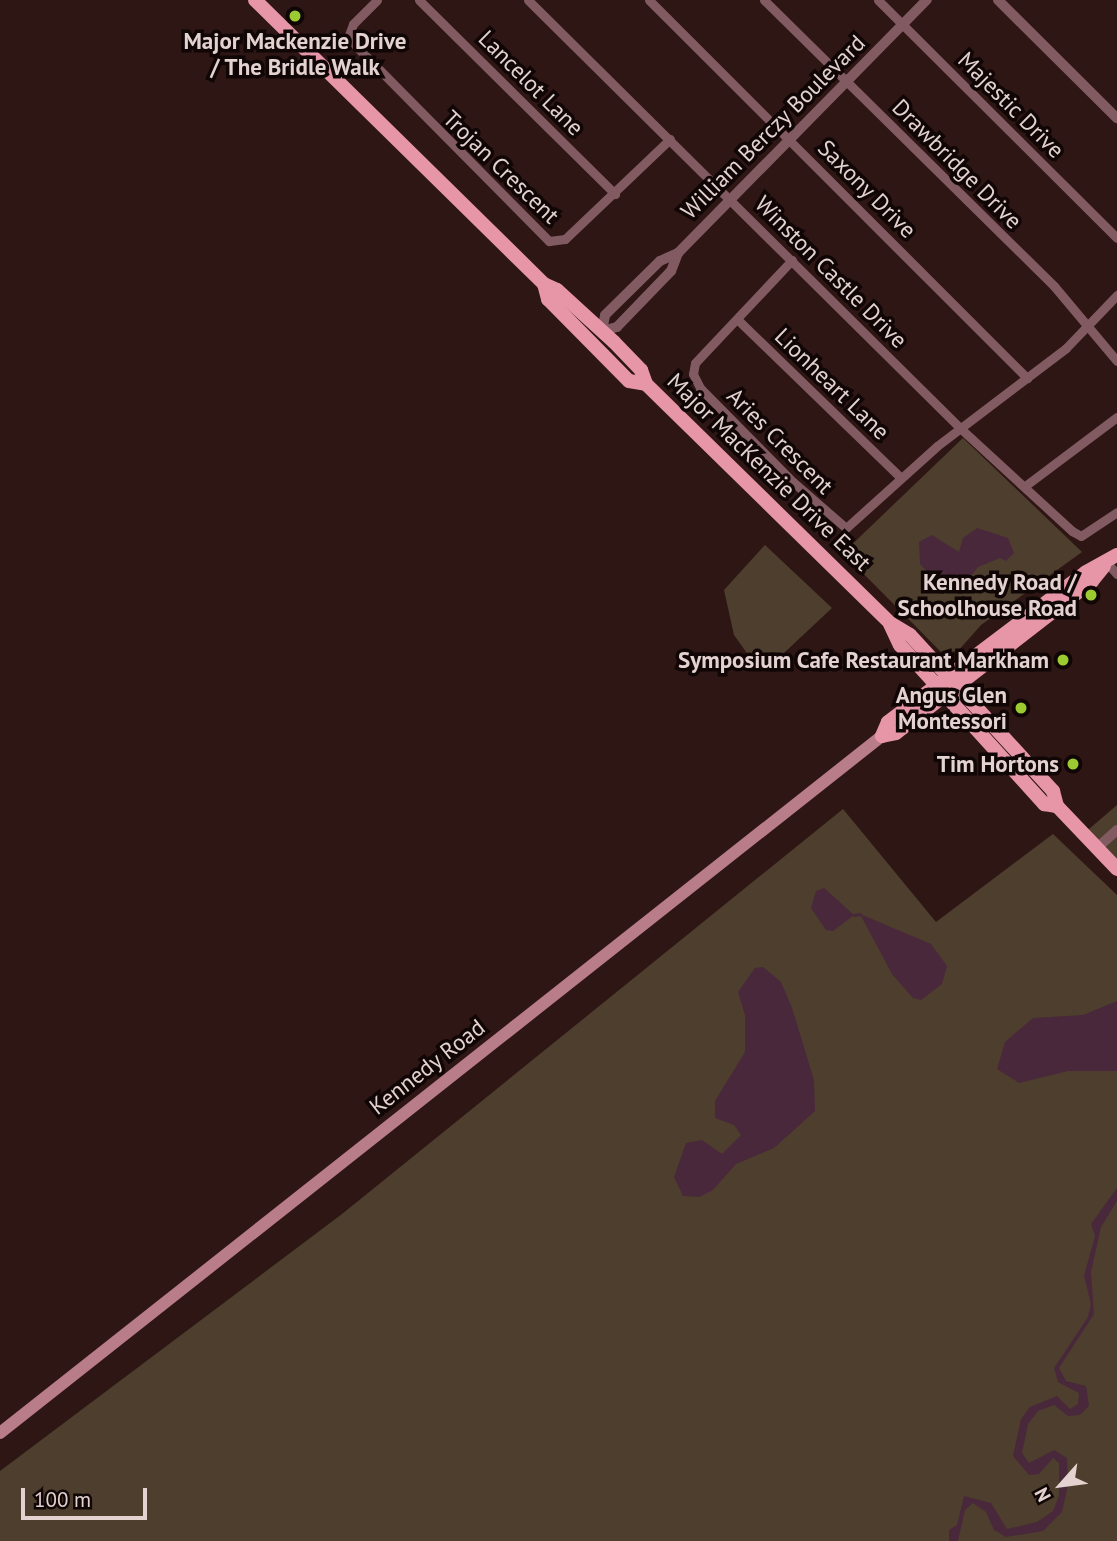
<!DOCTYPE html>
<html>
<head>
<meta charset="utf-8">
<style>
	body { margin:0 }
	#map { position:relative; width:1117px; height:1541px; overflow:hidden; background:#2e1614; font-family:"PT Sans",sans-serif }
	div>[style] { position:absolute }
	.green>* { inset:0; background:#4e3e2e }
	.water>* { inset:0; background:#48283a }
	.stream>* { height:2.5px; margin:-1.25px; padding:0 1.25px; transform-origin:1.25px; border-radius:1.25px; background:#48283a }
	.minor>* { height:9px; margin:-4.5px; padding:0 4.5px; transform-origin:4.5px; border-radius:4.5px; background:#815a62 }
	.tertiary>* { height:10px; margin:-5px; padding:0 5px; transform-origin:5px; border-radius:5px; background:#815a62 }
	.secondary>* { height:12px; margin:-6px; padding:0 6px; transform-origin:6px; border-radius:6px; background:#b97c89 }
	.primary>* { height:14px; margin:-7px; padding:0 7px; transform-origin:7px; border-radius:7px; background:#e696a7 }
	.dots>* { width:19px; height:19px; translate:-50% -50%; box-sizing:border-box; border:4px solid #0f0605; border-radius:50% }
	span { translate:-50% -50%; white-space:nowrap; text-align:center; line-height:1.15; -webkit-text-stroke:7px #0f0605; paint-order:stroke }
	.poi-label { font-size:23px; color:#e3d2d0; font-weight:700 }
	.right { translate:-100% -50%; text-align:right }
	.street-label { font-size:23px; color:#e3d2d0 }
	.north { position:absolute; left:1026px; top:1450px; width:70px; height:70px; -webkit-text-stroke:5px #0f0605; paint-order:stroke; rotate:242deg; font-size:19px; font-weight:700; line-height:28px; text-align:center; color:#e3d2d0 }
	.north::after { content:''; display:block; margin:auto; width:24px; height:32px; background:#e3d2d0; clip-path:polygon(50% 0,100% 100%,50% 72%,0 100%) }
	.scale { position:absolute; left:21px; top:1488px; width:126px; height:32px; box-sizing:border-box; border:4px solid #e3d2d0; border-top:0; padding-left:9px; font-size:21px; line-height:24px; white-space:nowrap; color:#e3d2d0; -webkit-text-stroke:5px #0f0605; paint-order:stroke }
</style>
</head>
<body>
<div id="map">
	<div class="green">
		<i style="clip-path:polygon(963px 438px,1082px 552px,981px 625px,958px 651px,942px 653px,843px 553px)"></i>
		<i style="clip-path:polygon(765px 545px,832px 608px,769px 667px,749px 656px,734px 635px,724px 590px)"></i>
		<i style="clip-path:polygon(1117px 805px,1117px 872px,1082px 835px)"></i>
		<i style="clip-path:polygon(843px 809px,936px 922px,1053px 834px,1117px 895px,1117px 1541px,0 1541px,0 1471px,342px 1214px)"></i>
	</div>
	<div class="water">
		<i style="clip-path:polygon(977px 528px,1008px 538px,1014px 553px,1006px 561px,1000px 558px,978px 567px,959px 592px,946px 592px,920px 564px,919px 542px,932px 535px,959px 552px,963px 538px)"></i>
		<i style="clip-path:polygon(824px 888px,854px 915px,833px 931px,826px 930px,811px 908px,816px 891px)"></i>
		<i style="clip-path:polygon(860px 914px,931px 944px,947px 966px,942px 984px,921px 1000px,913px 998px,892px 974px)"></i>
		<i style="clip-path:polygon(763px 967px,781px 982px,792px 1008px,814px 1080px,815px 1111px,774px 1148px,736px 1164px,713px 1190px,699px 1197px,683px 1196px,674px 1177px,686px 1143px,702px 1140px,722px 1154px,741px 1135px,734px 1125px,715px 1118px,715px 1101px,745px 1052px,745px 1015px,738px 992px,755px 968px)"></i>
		<i style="clip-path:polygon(1117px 1001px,1117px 1071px,1068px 1071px,1019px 1083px,997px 1069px,1005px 1042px,1033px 1018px,1083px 1015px)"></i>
		<i style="clip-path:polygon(1117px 1188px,1117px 1201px,1101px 1227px,1091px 1272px,1094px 1314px,1059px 1368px,1066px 1381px,1086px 1386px,1089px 1406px,1080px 1415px,1068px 1416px,1054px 1405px,1038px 1411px,1028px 1424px,1022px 1453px,1029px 1463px,1054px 1450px,1067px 1458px,1068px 1485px,1062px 1512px,1043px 1531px,1006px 1537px,994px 1530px,986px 1512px,973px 1503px,965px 1510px,958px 1541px,949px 1541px,949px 1530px,957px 1525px,964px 1496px,991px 1503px,1007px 1529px,1037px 1522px,1053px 1511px,1059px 1496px,1059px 1463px,1053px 1458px,1039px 1474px,1029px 1475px,1013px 1456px,1021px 1419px,1030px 1407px,1057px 1396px,1070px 1409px,1078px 1404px,1079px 1393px,1058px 1382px,1054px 1368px,1088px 1317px,1091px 1304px,1084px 1276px,1095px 1236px,1091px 1224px)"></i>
	</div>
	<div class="stream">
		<i style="left:854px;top:915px;width:6px;rotate:-9deg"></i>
	</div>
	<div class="minor">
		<i style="left:377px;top:0;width:34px;rotate:135deg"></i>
		<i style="left:353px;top:24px;width:15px;rotate:110deg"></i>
		<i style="left:348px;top:38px;width:286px;rotate:45.3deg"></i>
		<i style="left:549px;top:241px;width:16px;rotate:-7deg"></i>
		<i style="left:565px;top:239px;width:145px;rotate:-43.6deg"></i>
		<i style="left:419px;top:0;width:276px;rotate:44.7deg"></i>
		<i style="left:528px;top:0;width:608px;rotate:44.73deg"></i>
		<i style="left:960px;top:428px;width:152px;rotate:42.6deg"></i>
		<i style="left:1072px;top:531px;width:10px;rotate:29deg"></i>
		<i style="left:1081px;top:536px;width:43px;rotate:-33.7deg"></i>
		<i style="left:649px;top:0;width:535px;rotate:45deg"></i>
		<i style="left:764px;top:0;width:407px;rotate:44.6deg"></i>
		<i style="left:1054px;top:286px;width:98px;rotate:50deg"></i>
		<i style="left:878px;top:0;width:337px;rotate:44.9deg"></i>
		<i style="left:792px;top:260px;width:141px;rotate:133.3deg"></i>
		<i style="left:695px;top:363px;width:11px;rotate:100deg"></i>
		<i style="left:693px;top:374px;width:16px;rotate:63deg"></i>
		<i style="left:700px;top:388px;width:132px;rotate:45.3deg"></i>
		<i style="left:793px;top:482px;width:70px;rotate:41deg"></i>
		<i style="left:846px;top:528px;width:122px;rotate:-42deg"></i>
		<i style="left:937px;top:446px;width:162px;rotate:-37.2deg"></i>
		<i style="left:1066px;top:348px;width:74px;rotate:-46.1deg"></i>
		<i style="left:737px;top:319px;width:227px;rotate:44.1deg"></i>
		<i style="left:1025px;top:486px;width:115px;rotate:-36.9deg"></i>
		<i style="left:1107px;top:563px;width:15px;rotate:48deg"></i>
	</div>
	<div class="tertiary">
		<i style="left:998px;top:0;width:168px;rotate:44.8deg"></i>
		<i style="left:678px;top:253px;width:19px;rotate:111deg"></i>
		<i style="left:671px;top:271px;width:78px;rotate:134deg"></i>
		<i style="left:617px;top:327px;width:16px;rotate:165deg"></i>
		<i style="left:602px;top:331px;width:16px;rotate:-79deg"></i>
		<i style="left:605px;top:315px;width:77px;rotate:-44.5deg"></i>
		<i style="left:660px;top:261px;width:20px;rotate:-24deg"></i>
		<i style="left:678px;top:253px;width:355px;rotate:-45.5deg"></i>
		<i style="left:1097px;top:848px;width:27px;rotate:-42deg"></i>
	</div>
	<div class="secondary">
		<i style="left:0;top:1433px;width:1124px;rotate:-38.32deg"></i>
	</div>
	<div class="primary">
		<i style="left:255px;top:0;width:405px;rotate:44.5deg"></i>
		<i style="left:544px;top:284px;width:14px;rotate:25deg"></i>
		<i style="left:557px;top:290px;width:77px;rotate:42.4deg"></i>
		<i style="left:614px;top:342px;width:39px;rotate:46deg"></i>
		<i style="left:641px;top:370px;width:15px;rotate:70deg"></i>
		<i style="left:646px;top:384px;width:342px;rotate:44.4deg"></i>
		<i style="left:890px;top:623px;width:23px;rotate:31deg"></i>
		<i style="left:910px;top:635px;width:212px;rotate:47.5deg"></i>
		<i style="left:1053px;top:791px;width:16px;rotate:75deg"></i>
		<i style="left:1057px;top:806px;width:87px;rotate:46.4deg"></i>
		<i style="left:544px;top:284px;width:16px;rotate:75deg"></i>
		<i style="left:548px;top:299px;width:115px;rotate:45.4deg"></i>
		<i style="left:629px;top:381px;width:17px;rotate:10deg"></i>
		<i style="left:890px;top:624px;width:23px;rotate:65deg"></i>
		<i style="left:900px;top:645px;width:215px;rotate:47.8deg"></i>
		<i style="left:1044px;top:804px;width:13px;rotate:9deg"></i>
		<i style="left:882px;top:736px;width:15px;rotate:-67deg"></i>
		<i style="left:888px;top:722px;width:248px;rotate:-37.1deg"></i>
		<i style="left:1086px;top:572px;width:35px;rotate:-29deg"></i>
		<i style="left:882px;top:736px;width:14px;rotate:-12deg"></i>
		<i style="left:896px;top:733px;width:72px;rotate:-37.7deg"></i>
		<i style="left:953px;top:689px;width:176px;rotate:-37.8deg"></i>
		<i style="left:1092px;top:581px;width:19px;rotate:-51deg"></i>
	</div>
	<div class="dots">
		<i style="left:295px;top:16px;background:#9cca31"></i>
		<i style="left:1091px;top:595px;background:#9cca31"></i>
		<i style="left:1063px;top:660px;background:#9cca31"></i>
		<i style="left:1021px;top:708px;background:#9cca31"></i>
		<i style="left:1073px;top:764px;background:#9cca31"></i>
	</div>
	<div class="poi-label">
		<span style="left:295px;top:54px">Major Mackenzie Drive<br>/ The Bridle Walk</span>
		<span class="right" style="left:1077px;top:595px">Kennedy Road /<br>Schoolhouse Road</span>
		<span class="right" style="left:1049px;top:660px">Symposium Cafe Restaurant Markham</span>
		<span class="right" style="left:1007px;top:708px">Angus Glen<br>Montessori</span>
		<span class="right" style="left:1059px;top:764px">Tim Hortons</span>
	</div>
	<div class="street-label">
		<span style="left:531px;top:83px;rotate:45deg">Lancelot Lane</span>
		<span style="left:1011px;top:105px;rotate:45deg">Majestic Drive</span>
		<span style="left:773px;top:127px;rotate:-45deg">William Berczy Boulevard</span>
		<span style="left:957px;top:164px;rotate:45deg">Drawbridge Drive</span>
		<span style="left:501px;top:167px;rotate:44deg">Trojan Crescent</span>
		<span style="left:867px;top:189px;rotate:45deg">Saxony Drive</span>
		<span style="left:831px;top:272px;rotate:45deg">Winston Castle Drive</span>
		<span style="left:832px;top:384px;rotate:44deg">Lionheart Lane</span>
		<span style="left:780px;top:441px;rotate:45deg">Aries Crescent</span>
		<span style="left:769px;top:472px;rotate:44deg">Major MacKenzie Drive East</span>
		<span style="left:427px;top:1067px;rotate:-38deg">Kennedy Road</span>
	</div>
	<div class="north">N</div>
	<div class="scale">100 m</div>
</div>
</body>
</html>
